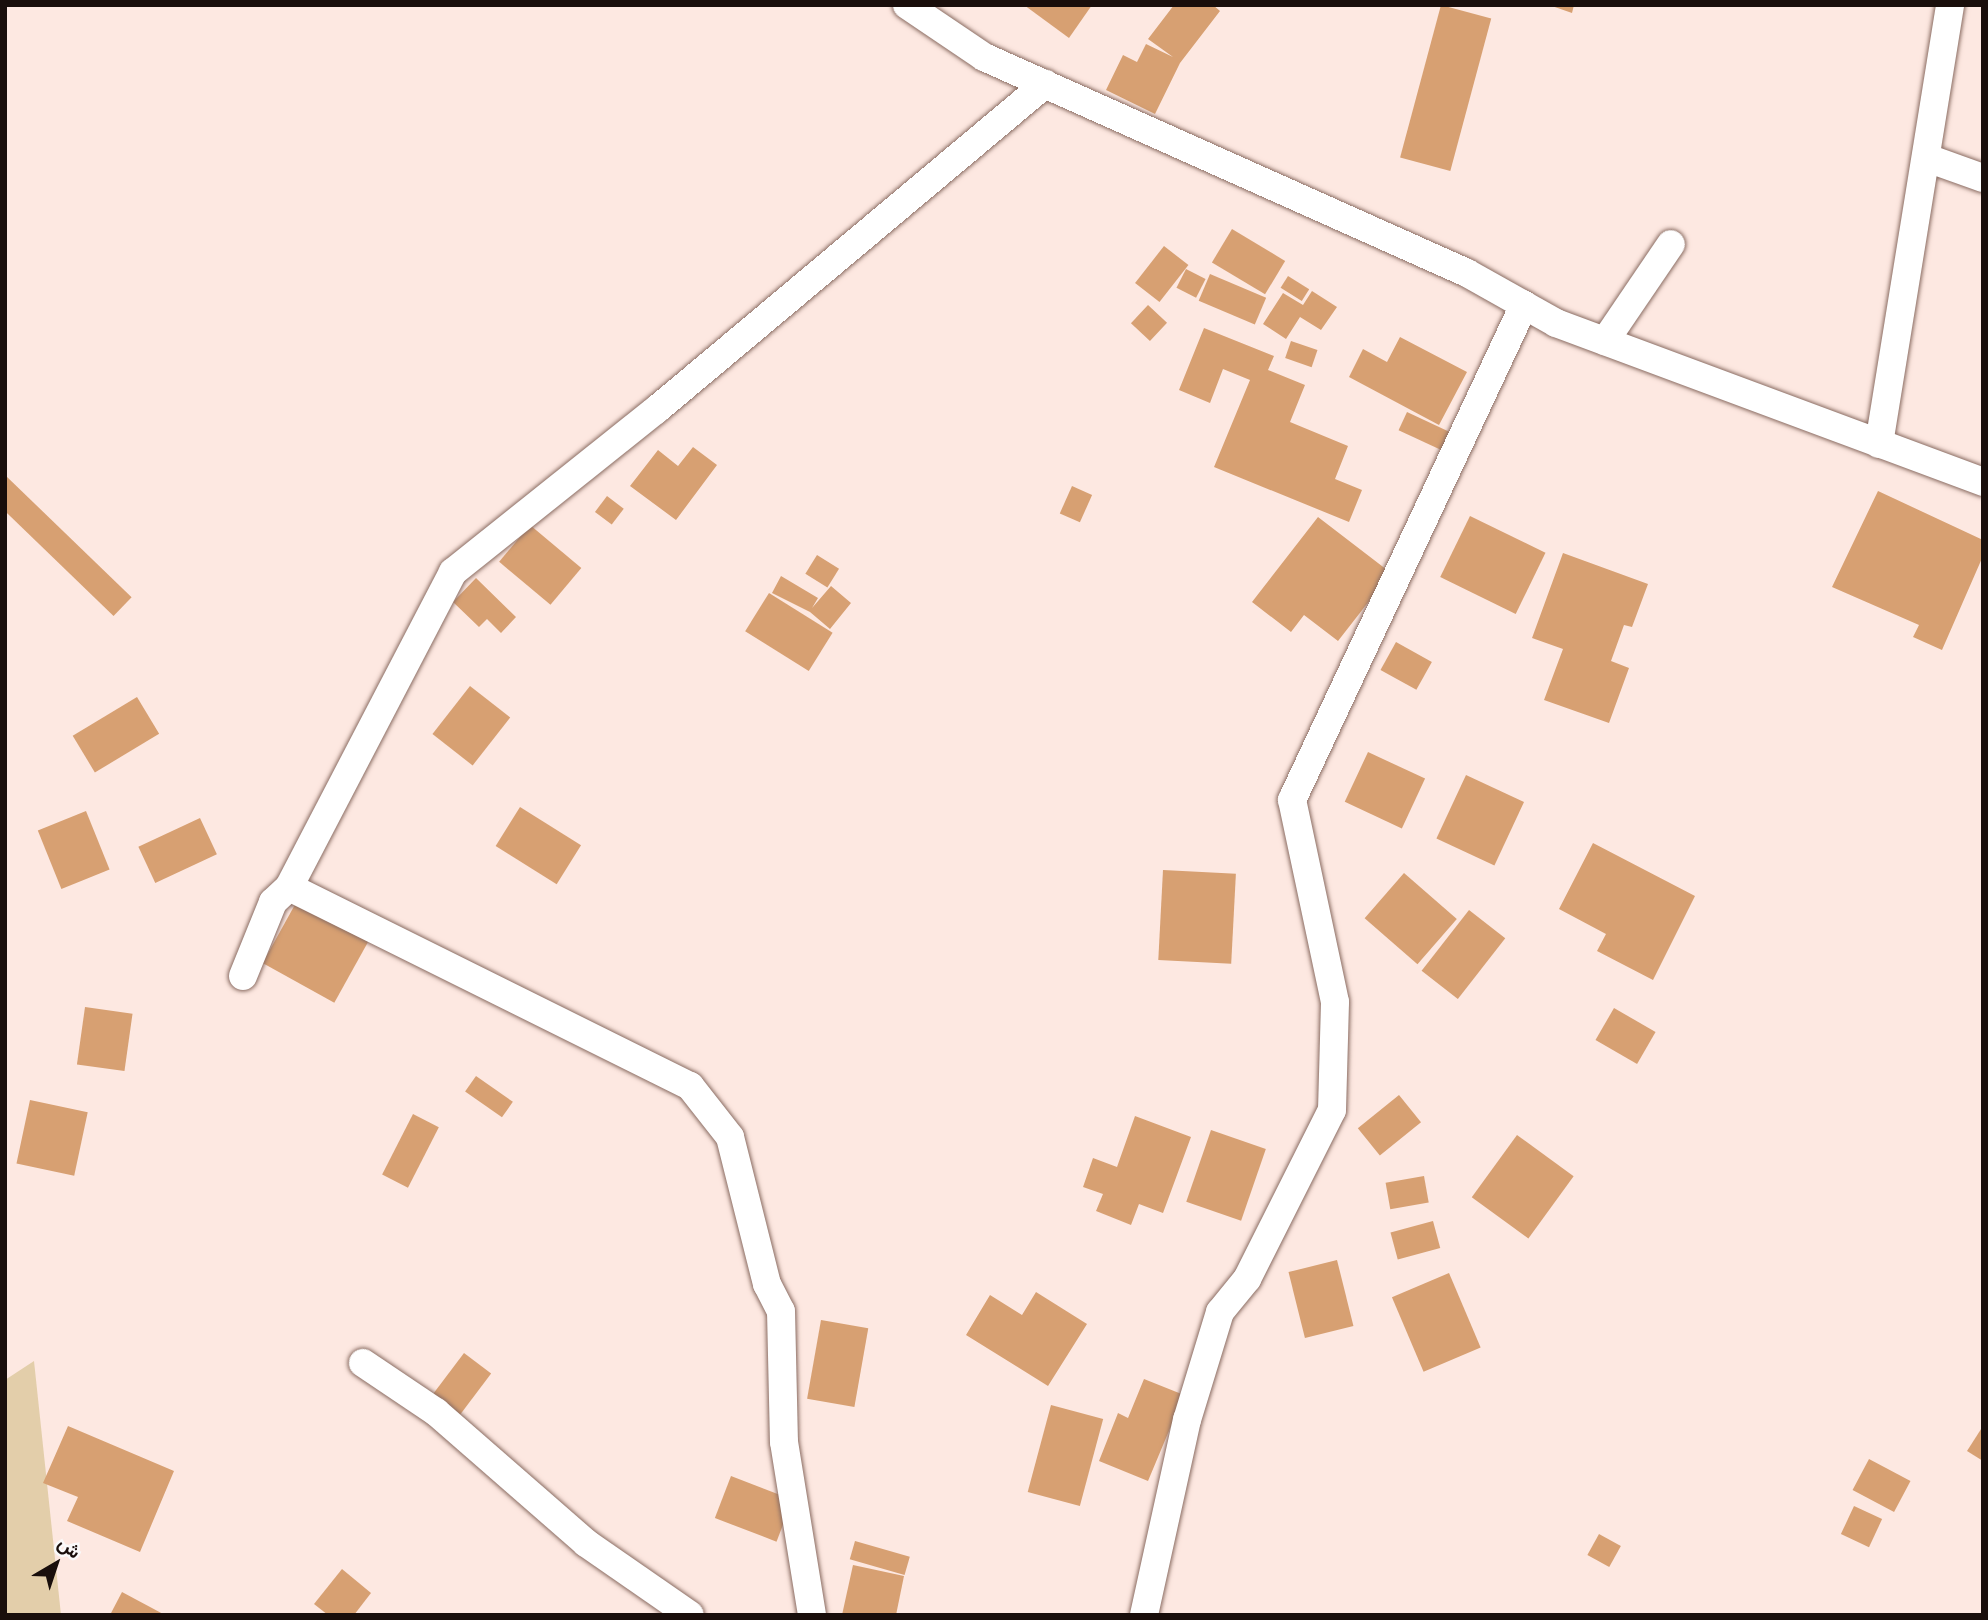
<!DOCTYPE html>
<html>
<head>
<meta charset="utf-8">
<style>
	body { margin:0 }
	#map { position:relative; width:1988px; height:1620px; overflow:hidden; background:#fde8e1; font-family:Arial,Vazirmatn,sans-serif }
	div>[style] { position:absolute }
	.green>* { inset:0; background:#e3ceaa }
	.building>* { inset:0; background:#d7a072; transform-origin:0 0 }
	.roads { filter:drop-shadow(0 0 2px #8a6c62) drop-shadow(0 0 2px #8a6c62) }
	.minor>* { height:28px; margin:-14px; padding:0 14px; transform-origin:14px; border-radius:14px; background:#fff }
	span { translate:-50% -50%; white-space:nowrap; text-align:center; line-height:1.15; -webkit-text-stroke:7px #fafafa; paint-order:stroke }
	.frame { position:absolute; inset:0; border:7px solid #190e0b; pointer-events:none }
	.north { position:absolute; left:21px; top:1529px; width:70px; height:70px; -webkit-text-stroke:5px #fafafa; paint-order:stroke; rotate:39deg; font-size:19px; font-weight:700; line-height:28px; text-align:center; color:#190e0b }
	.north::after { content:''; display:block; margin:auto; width:24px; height:32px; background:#190e0b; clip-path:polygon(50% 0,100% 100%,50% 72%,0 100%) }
</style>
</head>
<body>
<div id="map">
	<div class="green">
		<i style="clip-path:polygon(34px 1361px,61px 1615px,5px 1615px,5px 1380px)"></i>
	</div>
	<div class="building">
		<i style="clip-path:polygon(1024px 5px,1092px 5px,1069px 38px)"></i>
		<i style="clip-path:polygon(1174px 5px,1213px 5px,1220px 11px,1180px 63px,1155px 114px,1106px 90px,1123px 55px,1137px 62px,1146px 44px,1173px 57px,1148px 39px)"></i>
		<i style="left:1441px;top:5px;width:52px;height:158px;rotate:15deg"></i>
		<i style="clip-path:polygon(1549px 5px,1574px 5px,1572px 13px)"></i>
		<i style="left:1232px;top:229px;width:62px;height:39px;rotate:31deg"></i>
		<i style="left:1164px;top:246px;width:31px;height:47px;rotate:38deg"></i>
		<i style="left:1186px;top:269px;width:22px;height:21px;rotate:27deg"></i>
		<i style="left:1210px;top:274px;width:61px;height:29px;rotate:23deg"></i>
		<i style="left:1288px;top:276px;width:25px;height:14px;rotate:32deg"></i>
		<i style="clip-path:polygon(1312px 291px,1337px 307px,1321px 330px,1300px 317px,1286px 339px,1263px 324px,1283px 293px,1303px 305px)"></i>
		<i style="left:1148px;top:305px;width:26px;height:25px;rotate:43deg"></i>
		<i style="clip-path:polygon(1204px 328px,1274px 356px,1268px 370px,1305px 385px,1290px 422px,1348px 446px,1335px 479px,1362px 490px,1349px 522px,1214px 467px,1250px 380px,1223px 369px,1210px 403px,1179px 390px)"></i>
		<i style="clip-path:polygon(1400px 337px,1467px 372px,1439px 425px,1349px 377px,1363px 349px,1387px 362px)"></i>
		<i style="left:1291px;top:341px;width:28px;height:18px;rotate:19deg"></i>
		<i style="left:1407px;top:412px;width:56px;height:20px;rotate:25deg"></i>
		<i style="clip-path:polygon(693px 447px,717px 465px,676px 520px,630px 486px,658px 450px,678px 466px)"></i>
		<i style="left:5px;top:475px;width:176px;height:26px;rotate:44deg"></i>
		<i style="left:1072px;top:486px;width:22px;height:30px;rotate:24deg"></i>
		<i style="clip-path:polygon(1878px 491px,1983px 540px,1983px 556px,1942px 650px,1913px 637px,1919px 625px,1832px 587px)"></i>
		<i style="left:607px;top:496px;width:21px;height:20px;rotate:37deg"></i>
		<i style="left:1470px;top:516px;width:84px;height:68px;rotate:26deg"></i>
		<i style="clip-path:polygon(1318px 517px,1391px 573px,1338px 641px,1304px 615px,1291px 632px,1252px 602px)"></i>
		<i style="left:530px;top:525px;width:67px;height:48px;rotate:40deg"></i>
		<i style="clip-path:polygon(1563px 553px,1648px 584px,1632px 627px,1624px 625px,1611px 661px,1629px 668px,1609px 723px,1544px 700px,1563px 649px,1532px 638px)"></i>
		<i style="left:817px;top:555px;width:26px;height:22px;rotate:32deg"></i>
		<i style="clip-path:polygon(781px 576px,818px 598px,812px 608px,831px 586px,851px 603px,830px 629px,810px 612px,772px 593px)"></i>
		<i style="clip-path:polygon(476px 578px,516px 617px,501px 633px,487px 619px,479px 627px,453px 602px)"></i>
		<i style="left:769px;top:593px;width:75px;height:45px;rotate:32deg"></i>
		<i style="left:1396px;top:642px;width:41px;height:32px;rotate:29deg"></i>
		<i style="left:470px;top:686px;width:51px;height:61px;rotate:38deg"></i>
		<i style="left:137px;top:697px;width:43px;height:75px;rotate:59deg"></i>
		<i style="left:1368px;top:752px;width:63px;height:55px;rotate:25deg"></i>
		<i style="left:1466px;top:775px;width:64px;height:70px;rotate:25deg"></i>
		<i style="left:520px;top:807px;width:72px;height:46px;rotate:32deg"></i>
		<i style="left:86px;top:811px;width:63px;height:52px;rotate:68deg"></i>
		<i style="left:200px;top:818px;width:40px;height:68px;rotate:65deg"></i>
		<i style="clip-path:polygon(1593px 843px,1695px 896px,1653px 980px,1597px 951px,1606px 934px,1559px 909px)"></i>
		<i style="left:1163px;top:870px;width:73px;height:90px;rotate:3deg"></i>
		<i style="left:1404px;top:873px;width:70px;height:60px;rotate:41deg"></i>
		<i style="left:297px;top:901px;width:82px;height:71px;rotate:29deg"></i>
		<i style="left:1469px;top:910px;width:46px;height:77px;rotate:38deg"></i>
		<i style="left:85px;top:1007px;width:48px;height:58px;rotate:8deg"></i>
		<i style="left:1614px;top:1008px;width:48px;height:37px;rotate:30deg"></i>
		<i style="left:476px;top:1076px;width:45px;height:19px;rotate:35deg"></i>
		<i style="left:1399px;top:1095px;width:35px;height:53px;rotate:51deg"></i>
		<i style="left:30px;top:1100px;width:59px;height:65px;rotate:12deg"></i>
		<i style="left:413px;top:1114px;width:29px;height:68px;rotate:27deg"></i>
		<i style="clip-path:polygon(1135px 1116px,1191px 1137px,1163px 1213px,1139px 1204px,1131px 1225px,1096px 1211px,1103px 1194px,1083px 1187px,1093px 1158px,1117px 1167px)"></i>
		<i style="left:1211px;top:1130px;width:58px;height:76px;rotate:19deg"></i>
		<i style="left:1517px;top:1135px;width:70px;height:77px;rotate:36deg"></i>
		<i style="left:1424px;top:1176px;width:27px;height:39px;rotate:80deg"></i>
		<i style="left:1433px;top:1221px;width:28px;height:44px;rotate:75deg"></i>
		<i style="left:1337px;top:1260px;width:68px;height:50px;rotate:76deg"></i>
		<i style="left:1449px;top:1273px;width:81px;height:62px;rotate:67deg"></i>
		<i style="clip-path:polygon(1036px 1292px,1087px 1324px,1048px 1386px,966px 1335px,990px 1295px,1022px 1315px)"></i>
		<i style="left:821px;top:1320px;width:48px;height:80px;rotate:10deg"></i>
		<i style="left:464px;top:1353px;width:34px;height:58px;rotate:37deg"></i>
		<i style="clip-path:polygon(1144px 1379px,1184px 1395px,1148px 1481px,1099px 1461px,1118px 1413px,1128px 1418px)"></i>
		<i style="left:1051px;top:1405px;width:54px;height:90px;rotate:15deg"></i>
		<i style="clip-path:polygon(68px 1426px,174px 1471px,140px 1552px,67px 1521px,78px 1497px,43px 1483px)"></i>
		<i style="clip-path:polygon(1983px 1426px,1983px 1461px,1967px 1451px)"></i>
		<i style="left:1869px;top:1459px;width:47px;height:35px;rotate:28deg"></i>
		<i style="left:731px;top:1476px;width:66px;height:45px;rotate:21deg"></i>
		<i style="left:1854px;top:1506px;width:31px;height:31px;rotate:25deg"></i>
		<i style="left:1599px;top:1534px;width:25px;height:24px;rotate:29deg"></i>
		<i style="left:855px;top:1541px;width:57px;height:19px;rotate:16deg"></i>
		<i style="clip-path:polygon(853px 1565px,904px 1576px,896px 1615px,842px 1615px)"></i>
		<i style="clip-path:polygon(342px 1569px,371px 1593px,354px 1615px,328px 1615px,314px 1604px)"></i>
		<i style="clip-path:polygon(122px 1592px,165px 1615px,110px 1615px)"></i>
	</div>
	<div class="roads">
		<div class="minor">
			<i style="left:907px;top:5px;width:93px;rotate:34deg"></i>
			<i style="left:984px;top:57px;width:529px;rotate:24.09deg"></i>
			<i style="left:1467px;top:273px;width:102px;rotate:29.3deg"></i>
			<i style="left:1556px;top:323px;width:456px;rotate:20.4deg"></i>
			<i style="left:1927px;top:158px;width:59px;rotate:19.7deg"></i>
			<i style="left:1605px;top:341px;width:117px;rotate:-55.8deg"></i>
			<i style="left:1879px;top:444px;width:445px;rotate:-80.8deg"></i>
			<i style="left:289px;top:887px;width:448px;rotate:26.4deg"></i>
			<i style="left:690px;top:1086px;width:65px;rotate:51.9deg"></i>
			<i style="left:730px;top:1137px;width:152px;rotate:75.9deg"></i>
			<i style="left:767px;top:1284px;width:30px;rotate:63deg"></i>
			<i style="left:781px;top:1311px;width:131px;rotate:88.7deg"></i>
			<i style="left:784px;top:1442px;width:175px;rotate:80.8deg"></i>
			<i style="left:243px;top:976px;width:80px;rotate:-67.9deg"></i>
			<i style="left:273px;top:902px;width:22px;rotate:-43deg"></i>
			<i style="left:289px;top:887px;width:355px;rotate:-62.5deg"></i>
			<i style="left:453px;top:572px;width:260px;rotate:-38.6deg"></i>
			<i style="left:656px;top:410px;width:508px;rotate:-39.96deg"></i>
			<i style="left:363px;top:1363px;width:88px;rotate:33.9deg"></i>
			<i style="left:436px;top:1412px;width:199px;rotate:41.1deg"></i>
			<i style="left:586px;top:1543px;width:126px;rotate:34.7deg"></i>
			<i style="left:1144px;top:1615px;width:200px;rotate:-77.6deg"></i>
			<i style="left:1187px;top:1420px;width:113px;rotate:-73deg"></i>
			<i style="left:1220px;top:1312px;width:43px;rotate:-50.7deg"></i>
			<i style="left:1247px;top:1279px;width:189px;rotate:-63.3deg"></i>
			<i style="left:1332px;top:1110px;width:108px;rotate:-88.4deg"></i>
			<i style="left:1335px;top:1002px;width:207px;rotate:-102deg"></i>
			<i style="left:1292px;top:800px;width:547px;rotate:-64.89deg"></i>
		</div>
	</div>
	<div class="frame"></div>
	<div class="north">ش</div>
</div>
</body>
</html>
